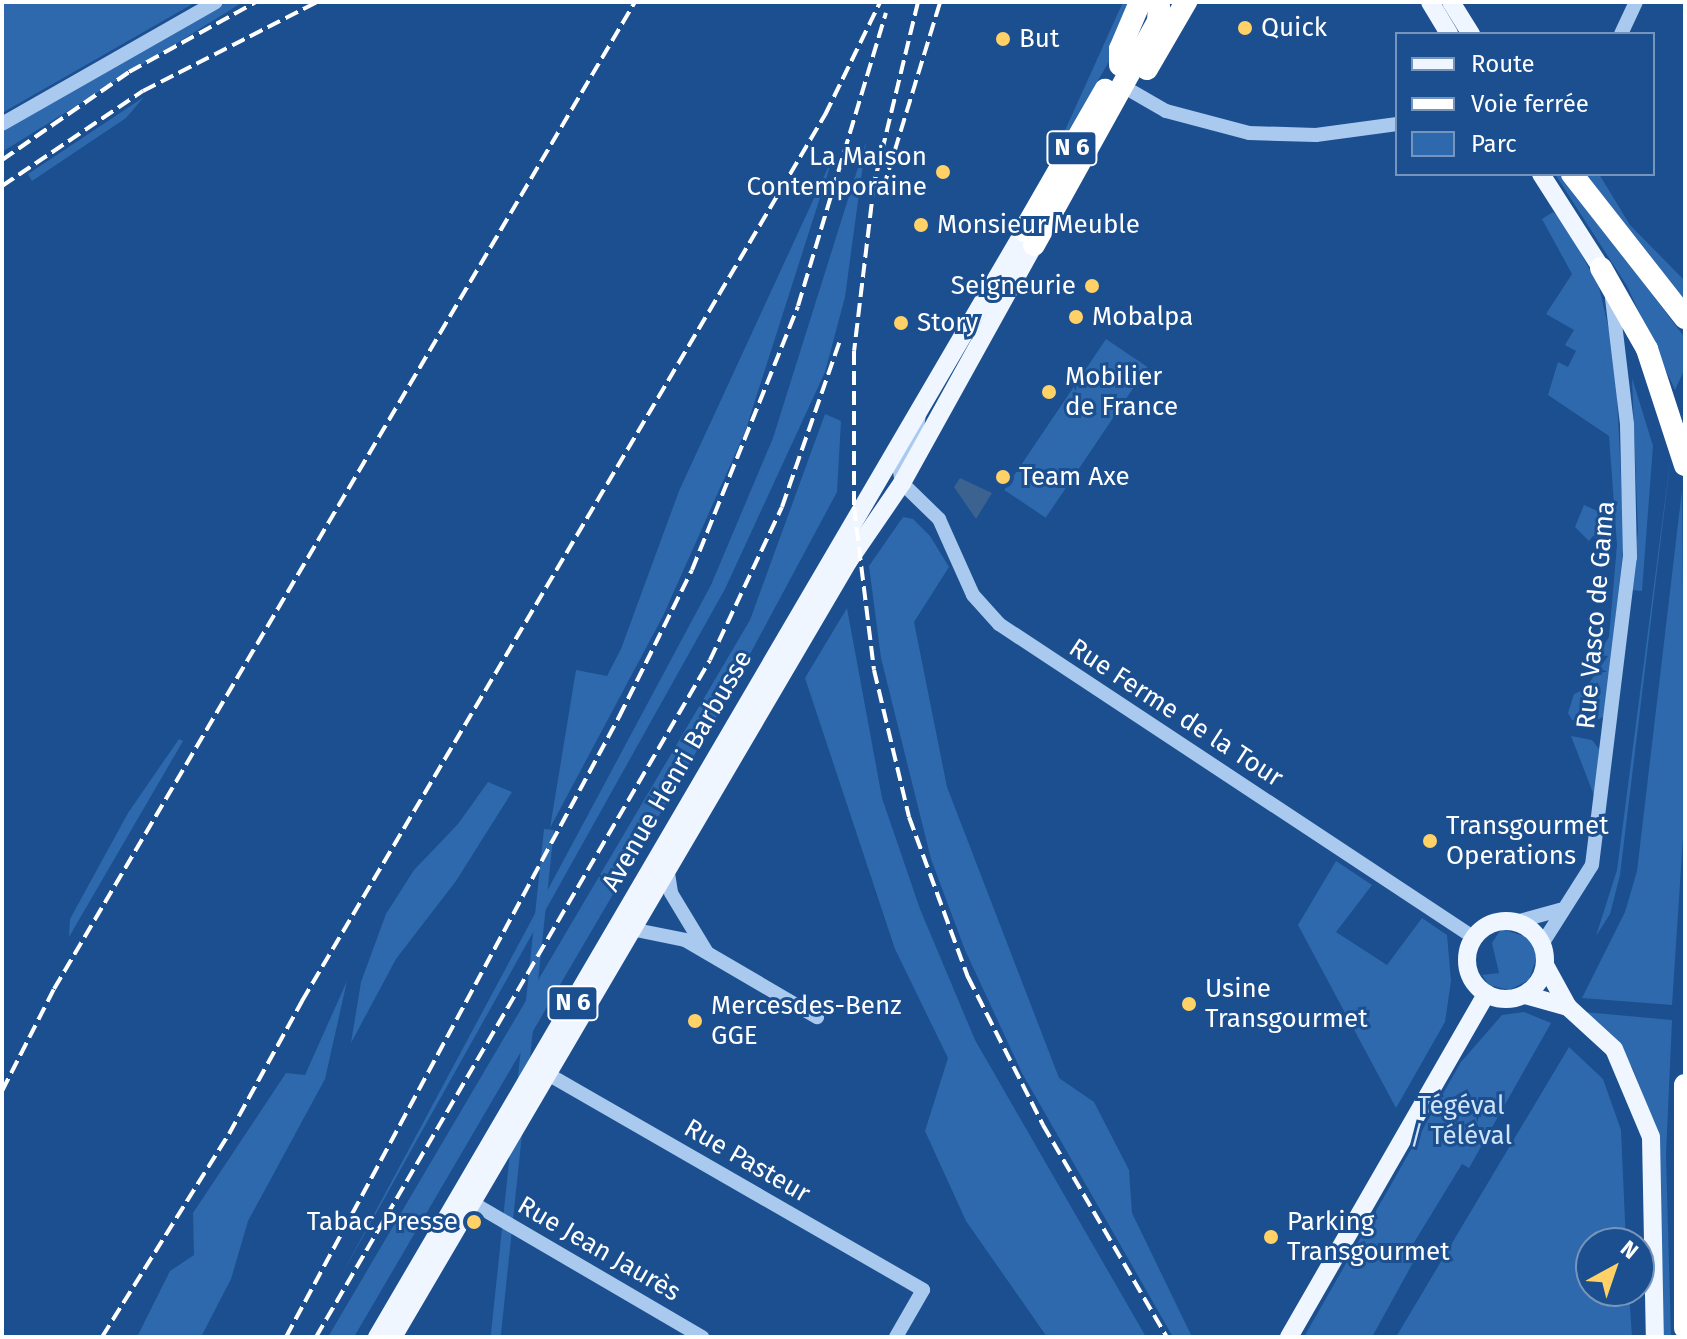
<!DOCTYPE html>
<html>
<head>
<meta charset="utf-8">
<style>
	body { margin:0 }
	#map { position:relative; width:1687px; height:1339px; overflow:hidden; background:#1b4f8f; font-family:"Fira Sans",sans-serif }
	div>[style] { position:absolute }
	.green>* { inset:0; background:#2e69ad; transform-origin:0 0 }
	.water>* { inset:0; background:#3c6290 }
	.minor>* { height:14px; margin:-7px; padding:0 7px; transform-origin:7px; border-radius:7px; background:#a9c9ee }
	.major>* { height:18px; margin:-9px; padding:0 9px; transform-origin:9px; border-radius:9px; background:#f0f6ff }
	.major>.ring { margin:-9px; padding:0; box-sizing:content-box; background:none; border:18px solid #f0f6ff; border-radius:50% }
	.highway>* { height:22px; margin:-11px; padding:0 11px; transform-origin:11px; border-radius:11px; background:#fff }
	.rail>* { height:4px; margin-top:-2px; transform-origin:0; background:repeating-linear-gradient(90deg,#fff 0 14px,transparent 0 20px) }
	.dots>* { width:22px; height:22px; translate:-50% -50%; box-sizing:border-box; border:4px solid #1b4f8f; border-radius:50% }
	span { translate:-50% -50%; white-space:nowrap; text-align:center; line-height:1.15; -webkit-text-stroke:6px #1b4f8f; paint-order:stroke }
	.shield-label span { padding:2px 6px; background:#1b4f8f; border:2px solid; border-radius:6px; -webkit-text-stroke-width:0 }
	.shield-label { font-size:24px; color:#fff; font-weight:700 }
	.poi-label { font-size:26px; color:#fff }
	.left { translate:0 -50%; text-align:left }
	.right { translate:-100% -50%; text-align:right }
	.street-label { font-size:26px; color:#fff }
	.park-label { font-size:26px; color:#cfe3fa }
	.frame { position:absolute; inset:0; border:4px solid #fff; pointer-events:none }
	.legend { position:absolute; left:1395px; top:32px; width:260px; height:144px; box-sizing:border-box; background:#1b4f8f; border:2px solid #7695bc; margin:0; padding:10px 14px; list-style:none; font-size:24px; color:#fff }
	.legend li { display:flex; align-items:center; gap:16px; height:40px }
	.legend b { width:40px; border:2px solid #7695bc }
	.north { position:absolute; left:1575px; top:1227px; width:80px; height:80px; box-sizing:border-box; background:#1b4f8f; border:2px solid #7695bc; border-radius:50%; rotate:40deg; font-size:22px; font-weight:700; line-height:32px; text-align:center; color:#fff }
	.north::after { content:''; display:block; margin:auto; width:28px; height:36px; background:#ffd166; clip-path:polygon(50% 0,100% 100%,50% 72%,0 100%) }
</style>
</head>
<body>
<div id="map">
	<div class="green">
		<i style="clip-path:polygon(2px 2px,196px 2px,2px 113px)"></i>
		<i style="clip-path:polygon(227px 2px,243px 2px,2px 152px,2px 133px,17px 121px)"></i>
		<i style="clip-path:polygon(1123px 2px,1135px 2px,1110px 60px,1053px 157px)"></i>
		<i style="clip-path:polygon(144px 97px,126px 118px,32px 181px,28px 174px)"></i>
		<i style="clip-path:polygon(866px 142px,845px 297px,825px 372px,725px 589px,341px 1276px,711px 585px,773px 438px)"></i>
		<i style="clip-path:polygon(833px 157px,745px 432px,663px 616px,550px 828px,576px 670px,607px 676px,621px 649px,679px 491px)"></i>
		<i style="clip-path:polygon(1555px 174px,1563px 174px,1685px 338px,1685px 368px,1675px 390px,1627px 286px)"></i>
		<i style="clip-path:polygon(1586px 174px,1599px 174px,1630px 225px,1685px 281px,1685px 305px)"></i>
		<i style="clip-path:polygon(1553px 212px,1563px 220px,1599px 287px,1615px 356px,1624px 540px,1605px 716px,1589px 724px,1572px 720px,1568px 713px,1574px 694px,1585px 689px,1608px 656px,1598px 655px,1609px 637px,1617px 545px,1609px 436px,1548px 395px,1558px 362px,1568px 367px,1576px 351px,1565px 345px,1574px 330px,1546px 314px,1572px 274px,1542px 219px)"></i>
		<i style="left:1106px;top:339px;width:50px;height:182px;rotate:34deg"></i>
		<i style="clip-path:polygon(1632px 378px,1653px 446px,1642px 591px,1631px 590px,1638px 531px)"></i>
		<i style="clip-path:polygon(825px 414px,841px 421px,837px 492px,712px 725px,354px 1337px,328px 1337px,750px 620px)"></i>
		<i style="clip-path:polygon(1673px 439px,1620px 875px,1610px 914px,1596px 936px,1617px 870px)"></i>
		<i style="clip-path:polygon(1682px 490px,1685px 807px,1672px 1005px,1582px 998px,1625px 912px,1637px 871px)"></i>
		<i style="clip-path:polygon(1584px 505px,1604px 514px,1604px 543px,1593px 536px,1589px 541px,1575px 527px)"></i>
		<i style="clip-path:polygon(903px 517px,913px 519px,930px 536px,949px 567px,914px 622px,947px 787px,1059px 1078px,1094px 1102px,1129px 1170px,1132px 1213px,1192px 1337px,1173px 1337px,1022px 1073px,965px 950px,931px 859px,881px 658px,869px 566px)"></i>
		<i style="clip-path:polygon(847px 608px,882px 798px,920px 909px,975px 1040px,1146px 1337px,1047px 1337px,966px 1221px,925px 1131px,948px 1058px,895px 949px,805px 678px)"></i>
		<i style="clip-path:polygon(1571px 736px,1592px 740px,1599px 749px,1595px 798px)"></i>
		<i style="clip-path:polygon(179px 739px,183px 741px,69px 937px,70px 919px,128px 813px)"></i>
		<i style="clip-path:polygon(488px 782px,512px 792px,456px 881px,396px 959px,351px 1043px,361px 982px,386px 914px,414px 870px,458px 824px)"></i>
		<i style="left:544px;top:829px;width:10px;height:577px;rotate:6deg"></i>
		<i style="clip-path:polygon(1336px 861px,1372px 885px,1336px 932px,1387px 965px,1422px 918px,1447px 935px,1451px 981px,1445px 1022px,1396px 1108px,1298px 925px)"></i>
		<i style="clip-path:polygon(1501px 929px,1528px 937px,1537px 956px,1529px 980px,1509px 990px,1489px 985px,1482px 975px,1499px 973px,1492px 943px)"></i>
		<i style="clip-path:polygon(347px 981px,325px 1079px,248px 1221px,231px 1279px,201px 1337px,137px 1337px,170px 1271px,194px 1255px,193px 1213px,286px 1073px,305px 1075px)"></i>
		<i style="clip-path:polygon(1524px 1012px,1551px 1023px,1469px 1168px,1462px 1164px,1407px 1254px,1415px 1259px,1372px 1337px,1304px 1337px,1461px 1062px,1502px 1015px)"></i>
		<i style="clip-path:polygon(1584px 1012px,1672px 1020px,1666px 1155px,1671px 1337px,1662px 1337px,1653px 1122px,1633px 1069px,1614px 1038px)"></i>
		<i style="clip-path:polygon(1569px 1047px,1603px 1079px,1621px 1130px,1626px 1243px,1591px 1243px,1591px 1291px,1629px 1291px,1632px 1337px,1396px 1337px)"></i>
	</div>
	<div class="water">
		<i style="clip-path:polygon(960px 478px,992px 493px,976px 519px,954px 487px)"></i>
	</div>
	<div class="minor">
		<i style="left:1621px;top:34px;width:35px;rotate:-65deg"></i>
		<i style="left:1133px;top:92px;width:38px;rotate:30deg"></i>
		<i style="left:1166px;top:111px;width:86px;rotate:14.8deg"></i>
		<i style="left:1249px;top:133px;width:67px;rotate:1.7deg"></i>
		<i style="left:1316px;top:135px;width:82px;rotate:-7.7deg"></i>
		<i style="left:2px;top:124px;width:246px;rotate:-29.7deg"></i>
		<i style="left:919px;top:414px;width:22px;rotate:98deg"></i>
		<i style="left:916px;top:436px;width:34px;rotate:120deg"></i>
		<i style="left:899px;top:466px;width:17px;rotate:80deg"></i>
		<i style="left:902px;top:483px;width:52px;rotate:44.2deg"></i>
		<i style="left:939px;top:519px;width:83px;rotate:65.9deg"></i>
		<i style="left:973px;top:595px;width:39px;rotate:48deg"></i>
		<i style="left:999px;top:624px;width:568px;rotate:33.44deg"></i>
		<i style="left:667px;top:867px;width:26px;rotate:81deg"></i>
		<i style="left:671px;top:893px;width:68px;rotate:58.9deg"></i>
		<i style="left:1516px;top:922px;width:46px;rotate:-15.3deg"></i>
		<i style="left:631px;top:929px;width:55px;rotate:11.5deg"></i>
		<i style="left:685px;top:940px;width:153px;rotate:30.3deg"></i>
		<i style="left:1542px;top:944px;width:93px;rotate:-57.7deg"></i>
		<i style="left:1592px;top:865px;width:310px;rotate:-83deg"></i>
		<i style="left:1630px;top:557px;width:133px;rotate:-91.3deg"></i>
		<i style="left:1627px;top:424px;width:127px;rotate:-96.8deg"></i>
		<i style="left:546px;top:1073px;width:435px;rotate:29.9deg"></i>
		<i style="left:923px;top:1290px;width:54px;rotate:119.9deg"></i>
		<i style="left:471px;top:1202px;width:268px;rotate:30.3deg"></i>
	</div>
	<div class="major">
		<i style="left:1430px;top:2px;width:37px;rotate:59deg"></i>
		<i style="left:1451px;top:2px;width:38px;rotate:58deg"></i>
		<i style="left:1541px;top:174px;width:112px;rotate:57.4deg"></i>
		<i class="ring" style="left:1467px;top:921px;width:60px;height:60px"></i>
		<i style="left:1545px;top:965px;width:48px;rotate:61.3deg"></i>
		<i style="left:1568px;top:1007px;width:62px;rotate:42.4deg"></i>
		<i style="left:1614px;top:1049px;width:95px;rotate:67.2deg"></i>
		<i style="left:1651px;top:1137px;width:200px;rotate:88.9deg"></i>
		<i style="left:1525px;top:995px;width:45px;rotate:15.6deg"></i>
		<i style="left:377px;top:1337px;width:1281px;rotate:-59.67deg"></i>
		<i style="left:393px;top:1337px;width:899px;rotate:-59.58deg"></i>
		<i style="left:848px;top:562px;width:96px;rotate:-55.6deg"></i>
		<i style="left:902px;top:483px;width:272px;rotate:-61deg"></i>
		<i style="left:1289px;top:1337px;width:396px;rotate:-60.1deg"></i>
	</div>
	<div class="highway">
		<i style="left:1120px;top:65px;width:16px;rotate:-90deg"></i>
		<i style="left:1120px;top:49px;width:51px;rotate:-66.9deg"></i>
		<i style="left:1147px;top:69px;width:78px;rotate:-59.8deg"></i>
		<i style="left:1572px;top:174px;width:183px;rotate:51.9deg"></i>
		<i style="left:1024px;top:231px;width:163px;rotate:-60.1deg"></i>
		<i style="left:1034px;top:245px;width:256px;rotate:-61deg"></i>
		<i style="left:1158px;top:21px;width:15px;rotate:-86deg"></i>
		<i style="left:1601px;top:268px;width:93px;rotate:60.4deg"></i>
		<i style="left:1647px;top:349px;width:122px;rotate:71.9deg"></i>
		<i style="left:1685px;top:1085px;width:243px;rotate:90deg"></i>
	</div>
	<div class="rail">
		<i style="left:918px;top:2px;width:187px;rotate:103.6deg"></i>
		<i style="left:874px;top:184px;width:168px;rotate:96.8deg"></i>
		<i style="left:854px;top:351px;width:156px;rotate:90deg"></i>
		<i style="left:854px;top:507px;width:164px;rotate:83deg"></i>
		<i style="left:874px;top:670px;width:151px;rotate:76.6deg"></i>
		<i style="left:909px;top:817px;width:171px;rotate:69.8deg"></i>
		<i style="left:968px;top:977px;width:166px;rotate:63.1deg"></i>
		<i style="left:1043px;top:1125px;width:246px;rotate:59.7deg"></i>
		<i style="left:2px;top:160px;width:155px;rotate:-34.7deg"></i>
		<i style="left:129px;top:72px;width:145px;rotate:-28.9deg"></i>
		<i style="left:2px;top:186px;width:170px;rotate:-34deg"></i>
		<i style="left:143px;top:91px;width:195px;rotate:-27.1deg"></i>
		<i style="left:883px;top:189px;width:195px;rotate:-73deg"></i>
		<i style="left:2px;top:1091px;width:114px;rotate:-63deg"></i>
		<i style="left:54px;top:989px;width:1145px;rotate:-59.52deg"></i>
		<i style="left:102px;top:1337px;width:239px;rotate:-58deg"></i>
		<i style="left:229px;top:1134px;width:152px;rotate:-61.2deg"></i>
		<i style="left:302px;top:1001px;width:1029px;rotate:-59.45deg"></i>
		<i style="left:825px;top:115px;width:126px;rotate:-64deg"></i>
		<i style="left:286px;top:1337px;width:704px;rotate:-61.76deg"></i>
		<i style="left:619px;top:717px;width:164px;rotate:-63.6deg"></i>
		<i style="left:692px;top:570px;width:284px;rotate:-68.1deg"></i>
		<i style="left:798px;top:306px;width:306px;rotate:-73.3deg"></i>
		<i style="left:316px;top:1337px;width:783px;rotate:-59.8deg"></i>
		<i style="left:710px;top:660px;width:169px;rotate:-64.8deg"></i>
		<i style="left:782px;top:507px;width:174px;rotate:-70.8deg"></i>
	</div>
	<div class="dots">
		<i style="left:1245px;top:28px;background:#ffd166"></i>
		<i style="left:1003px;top:39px;background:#ffd166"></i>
		<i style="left:943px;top:172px;background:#ffd166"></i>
		<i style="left:921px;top:225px;background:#ffd166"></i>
		<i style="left:1092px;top:286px;background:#ffd166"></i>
		<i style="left:1076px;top:317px;background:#ffd166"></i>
		<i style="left:901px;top:323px;background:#ffd166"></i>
		<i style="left:1049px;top:392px;background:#ffd166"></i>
		<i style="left:1003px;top:477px;background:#ffd166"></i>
		<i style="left:1430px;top:841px;background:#ffd166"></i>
		<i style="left:1189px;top:1004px;background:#ffd166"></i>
		<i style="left:695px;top:1021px;background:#ffd166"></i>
		<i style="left:474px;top:1222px;background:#ffd166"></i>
		<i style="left:1271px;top:1237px;background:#ffd166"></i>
	</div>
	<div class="shield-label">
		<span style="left:1072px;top:148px">N 6</span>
		<span style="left:573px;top:1003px">N 6</span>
	</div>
	<div class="poi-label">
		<span class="left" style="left:1261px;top:28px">Quick</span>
		<span class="left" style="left:1019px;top:39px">But</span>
		<span class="right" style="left:927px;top:172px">La Maison<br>Contemporaine</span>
		<span class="left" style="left:937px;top:225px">Monsieur Meuble</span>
		<span class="right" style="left:1076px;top:286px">Seigneurie</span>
		<span class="left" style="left:1092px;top:317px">Mobalpa</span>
		<span class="left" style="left:917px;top:323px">Story</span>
		<span class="left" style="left:1065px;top:392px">Mobilier<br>de France</span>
		<span class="left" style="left:1019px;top:477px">Team Axe</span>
		<span class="left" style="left:1446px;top:841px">Transgourmet<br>Operations</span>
		<span class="left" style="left:1205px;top:1004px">Usine<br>Transgourmet</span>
		<span class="left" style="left:711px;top:1021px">Mercesdes-Benz<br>GGE</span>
		<span class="right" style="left:458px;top:1222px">Tabac Presse</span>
		<span class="left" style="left:1287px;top:1237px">Parking<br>Transgourmet</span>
	</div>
	<div class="street-label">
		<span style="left:1596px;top:615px;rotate:-85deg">Rue Vasco de Gama</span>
		<span style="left:1176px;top:713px;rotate:33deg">Rue Ferme de la Tour</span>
		<span style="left:677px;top:771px;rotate:-60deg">Avenue Henri Barbusse</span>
		<span style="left:747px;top:1161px;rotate:30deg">Rue Pasteur</span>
		<span style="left:599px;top:1249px;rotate:30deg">Rue Jean Jaurès</span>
	</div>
	<div class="park-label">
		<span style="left:1461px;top:1121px">Tégéval<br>/ Téléval</span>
	</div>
	<div class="frame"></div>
	<ul class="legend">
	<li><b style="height:10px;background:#f0f6ff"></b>Route</li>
	<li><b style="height:10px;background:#fff"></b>Voie ferrée</li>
	<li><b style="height:22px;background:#2e69ad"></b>Parc</li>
	</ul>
	<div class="north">N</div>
</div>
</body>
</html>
